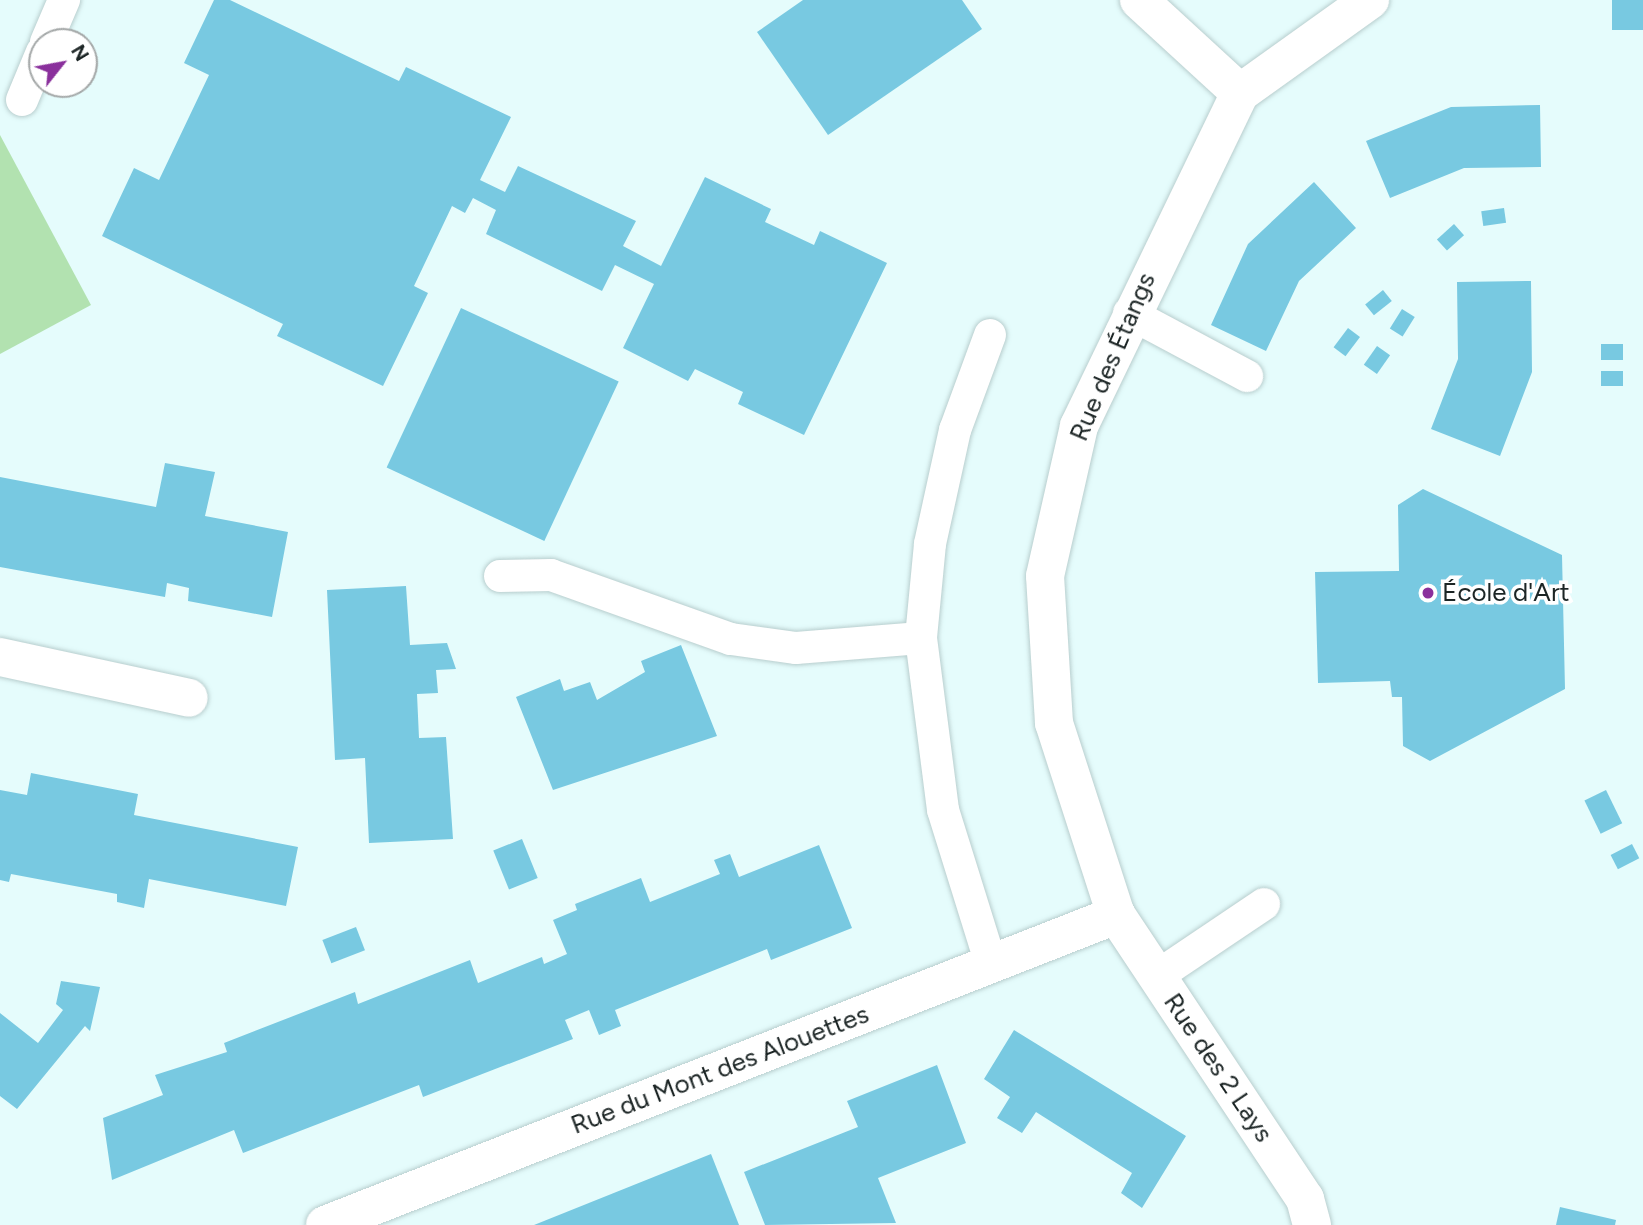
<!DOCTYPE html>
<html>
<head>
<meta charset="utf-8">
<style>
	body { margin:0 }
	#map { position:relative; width:1643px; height:1225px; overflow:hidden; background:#e5fcfc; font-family:Figtree,sans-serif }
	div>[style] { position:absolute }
	.green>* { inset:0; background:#b2e2b0 }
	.building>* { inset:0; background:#78c9e1; transform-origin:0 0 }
	.roads { filter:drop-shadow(0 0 2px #b8cece) drop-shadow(0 0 2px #b8cece) }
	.lane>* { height:32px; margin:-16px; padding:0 16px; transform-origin:16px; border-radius:16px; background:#fff }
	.street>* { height:38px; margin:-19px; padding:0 19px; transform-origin:19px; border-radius:19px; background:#fff }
	.dots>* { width:19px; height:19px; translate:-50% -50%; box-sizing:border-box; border:4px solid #fff; border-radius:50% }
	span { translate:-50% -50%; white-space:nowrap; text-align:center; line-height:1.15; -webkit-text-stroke:7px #fff; paint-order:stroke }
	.street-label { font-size:26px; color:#1c2525 }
	.poi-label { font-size:26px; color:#1c2525 }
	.left { translate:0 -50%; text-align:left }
	.north { position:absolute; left:28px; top:28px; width:70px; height:70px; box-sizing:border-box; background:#fff; border:2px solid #a4a8a8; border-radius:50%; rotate:59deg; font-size:19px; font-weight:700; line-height:28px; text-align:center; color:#1c2525 }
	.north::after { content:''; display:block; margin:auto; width:24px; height:32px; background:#8a309c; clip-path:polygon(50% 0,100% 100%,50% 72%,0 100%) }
</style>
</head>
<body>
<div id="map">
	<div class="green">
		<i style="clip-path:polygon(0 135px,91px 305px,0 354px)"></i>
	</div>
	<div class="building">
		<i style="clip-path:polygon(214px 0,230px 0,399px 81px,406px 67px,511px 117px,480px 180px,505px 192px,518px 166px,636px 221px,623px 246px,661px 266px,705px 177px,771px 209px,765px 222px,814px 245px,820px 231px,887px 263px,804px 435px,738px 404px,743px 392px,695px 369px,688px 381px,623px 348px,654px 284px,615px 265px,602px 291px,486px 234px,496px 210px,473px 198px,465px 213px,452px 206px,414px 286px,428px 293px,383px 386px,277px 336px,283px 324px,102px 236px,134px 168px,159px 180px,209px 75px,184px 63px)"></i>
		<i style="clip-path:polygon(803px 0,962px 0,982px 29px,828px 135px,757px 32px)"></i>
		<i style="left:1612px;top:0;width:31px;height:30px"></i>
		<i style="clip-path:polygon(1540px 105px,1541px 167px,1464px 168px,1390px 198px,1366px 141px,1451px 107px)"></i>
		<i style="clip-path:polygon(1314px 182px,1356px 228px,1299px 281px,1266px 351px,1211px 325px,1248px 244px)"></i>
		<i style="left:1504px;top:208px;width:15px;height:23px;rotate:82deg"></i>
		<i style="left:1454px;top:224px;width:15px;height:23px;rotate:48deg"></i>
		<i style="clip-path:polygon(1531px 281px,1532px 372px,1500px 456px,1431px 429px,1458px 359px,1457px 282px)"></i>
		<i style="left:1383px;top:290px;width:14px;height:23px;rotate:51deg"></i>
		<i style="left:461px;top:308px;width:174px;height:176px;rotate:25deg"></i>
		<i style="left:1402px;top:309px;width:15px;height:23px;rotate:32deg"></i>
		<i style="left:1348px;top:328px;width:15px;height:24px;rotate:37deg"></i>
		<i style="left:1623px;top:344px;width:16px;height:22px;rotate:90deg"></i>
		<i style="left:1377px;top:346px;width:16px;height:23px;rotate:35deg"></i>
		<i style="left:1601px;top:371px;width:22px;height:15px"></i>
		<i style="clip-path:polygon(165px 463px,215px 472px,205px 516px,288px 532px,272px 617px,188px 601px,189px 588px,167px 583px,165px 597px,0 567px,0 477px,156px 507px)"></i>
		<i style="clip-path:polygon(1423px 489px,1562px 555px,1565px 689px,1430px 761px,1403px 746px,1402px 697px,1392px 697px,1390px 681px,1318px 683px,1315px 572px,1399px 571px,1398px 505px)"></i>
		<i style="clip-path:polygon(406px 586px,410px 645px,447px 643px,456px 669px,436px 670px,438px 693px,417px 694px,419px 738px,446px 737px,453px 839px,369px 843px,365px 758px,335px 760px,327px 590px)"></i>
		<i style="clip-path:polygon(681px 645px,717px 736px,553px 790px,516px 697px,560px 679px,564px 691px,590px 682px,597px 700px,645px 672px,641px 661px)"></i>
		<i style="clip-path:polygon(31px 773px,138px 794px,134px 815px,298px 847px,286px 906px,149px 879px,144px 908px,117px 902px,117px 894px,11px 874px,9px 882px,0 880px,0 790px,27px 795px)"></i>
		<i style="left:1606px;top:790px;width:37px;height:24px;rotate:64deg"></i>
		<i style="left:522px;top:839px;width:42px;height:31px;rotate:68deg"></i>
		<i style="left:1632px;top:844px;width:16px;height:24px;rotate:63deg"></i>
		<i style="clip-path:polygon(819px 845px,852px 928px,771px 960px,767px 949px,615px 1010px,621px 1026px,599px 1035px,589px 1010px,565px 1020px,573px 1039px,423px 1097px,419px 1085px,243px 1153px,234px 1130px,112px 1180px,103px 1118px,163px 1095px,155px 1075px,227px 1052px,224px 1043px,355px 992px,358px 1004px,470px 960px,478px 983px,542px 957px,544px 964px,567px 954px,553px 920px,577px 910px,575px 904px,641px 878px,650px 902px,720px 874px,714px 860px,730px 854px,739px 877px)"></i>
		<i style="left:356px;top:927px;width:25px;height:36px;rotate:69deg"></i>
		<i style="clip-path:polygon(61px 981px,100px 987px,90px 1031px,85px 1026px,17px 1109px,0 1096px,0 1013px,38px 1043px,63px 1010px,56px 1004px)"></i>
		<i style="clip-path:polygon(1014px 1030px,1186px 1136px,1142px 1208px,1121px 1193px,1132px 1173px,1036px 1112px,1022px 1133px,997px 1118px,1010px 1097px,984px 1079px)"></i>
		<i style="clip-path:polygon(937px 1065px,966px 1143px,878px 1178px,896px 1223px,765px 1225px,744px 1172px,858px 1127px,847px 1101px)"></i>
		<i style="clip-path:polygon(711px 1154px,739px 1225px,534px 1225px)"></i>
		<i style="clip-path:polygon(1560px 1207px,1616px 1220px,1615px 1225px,1556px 1225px)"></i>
	</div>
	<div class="roads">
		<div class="lane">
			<i style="left:46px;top:42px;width:46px;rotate:-66.8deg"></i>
			<i style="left:22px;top:100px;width:52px;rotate:-67.4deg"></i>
			<i style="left:1129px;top:313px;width:134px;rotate:28.1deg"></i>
			<i style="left:990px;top:335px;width:101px;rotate:110.2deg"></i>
			<i style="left:955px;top:430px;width:117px;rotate:102.4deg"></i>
			<i style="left:930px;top:544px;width:94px;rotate:95.5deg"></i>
			<i style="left:921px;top:638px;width:173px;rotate:82.7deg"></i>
			<i style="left:943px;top:810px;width:161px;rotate:72.7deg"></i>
			<i style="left:500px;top:576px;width:51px;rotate:-1.1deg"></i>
			<i style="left:551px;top:575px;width:191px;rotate:19.6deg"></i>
			<i style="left:731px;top:639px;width:66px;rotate:7.9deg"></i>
			<i style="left:796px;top:648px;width:125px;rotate:-4.6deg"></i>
			<i style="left:1157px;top:976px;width:129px;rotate:-33.9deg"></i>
		</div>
		<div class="street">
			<i style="left:1139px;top:0;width:137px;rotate:42.6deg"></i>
			<i style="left:0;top:657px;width:193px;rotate:12.2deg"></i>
			<i style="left:325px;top:1225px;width:850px;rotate:-21.4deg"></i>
			<i style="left:1312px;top:1225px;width:27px;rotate:-105deg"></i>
			<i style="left:1305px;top:1199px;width:341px;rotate:-123.6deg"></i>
			<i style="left:1116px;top:915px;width:202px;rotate:-107.9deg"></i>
			<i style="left:1054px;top:723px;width:147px;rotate:-93.5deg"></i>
			<i style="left:1045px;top:576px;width:154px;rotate:-77.2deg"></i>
			<i style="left:1079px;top:426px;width:370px;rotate:-64.2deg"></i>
			<i style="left:1240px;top:93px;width:160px;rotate:-35.6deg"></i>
		</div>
	</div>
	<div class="dots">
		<i style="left:1428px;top:593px;background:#8a309c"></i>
	</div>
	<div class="street-label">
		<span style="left:1113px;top:357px;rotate:-67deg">Rue des Étangs</span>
		<span style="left:1218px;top:1068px;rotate:56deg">Rue des 2 Lays</span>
		<span style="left:720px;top:1070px;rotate:-21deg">Rue du Mont des Alouettes</span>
	</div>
	<div class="poi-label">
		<span class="left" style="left:1442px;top:593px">École d'Art</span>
	</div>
	<div class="north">N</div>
</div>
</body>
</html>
